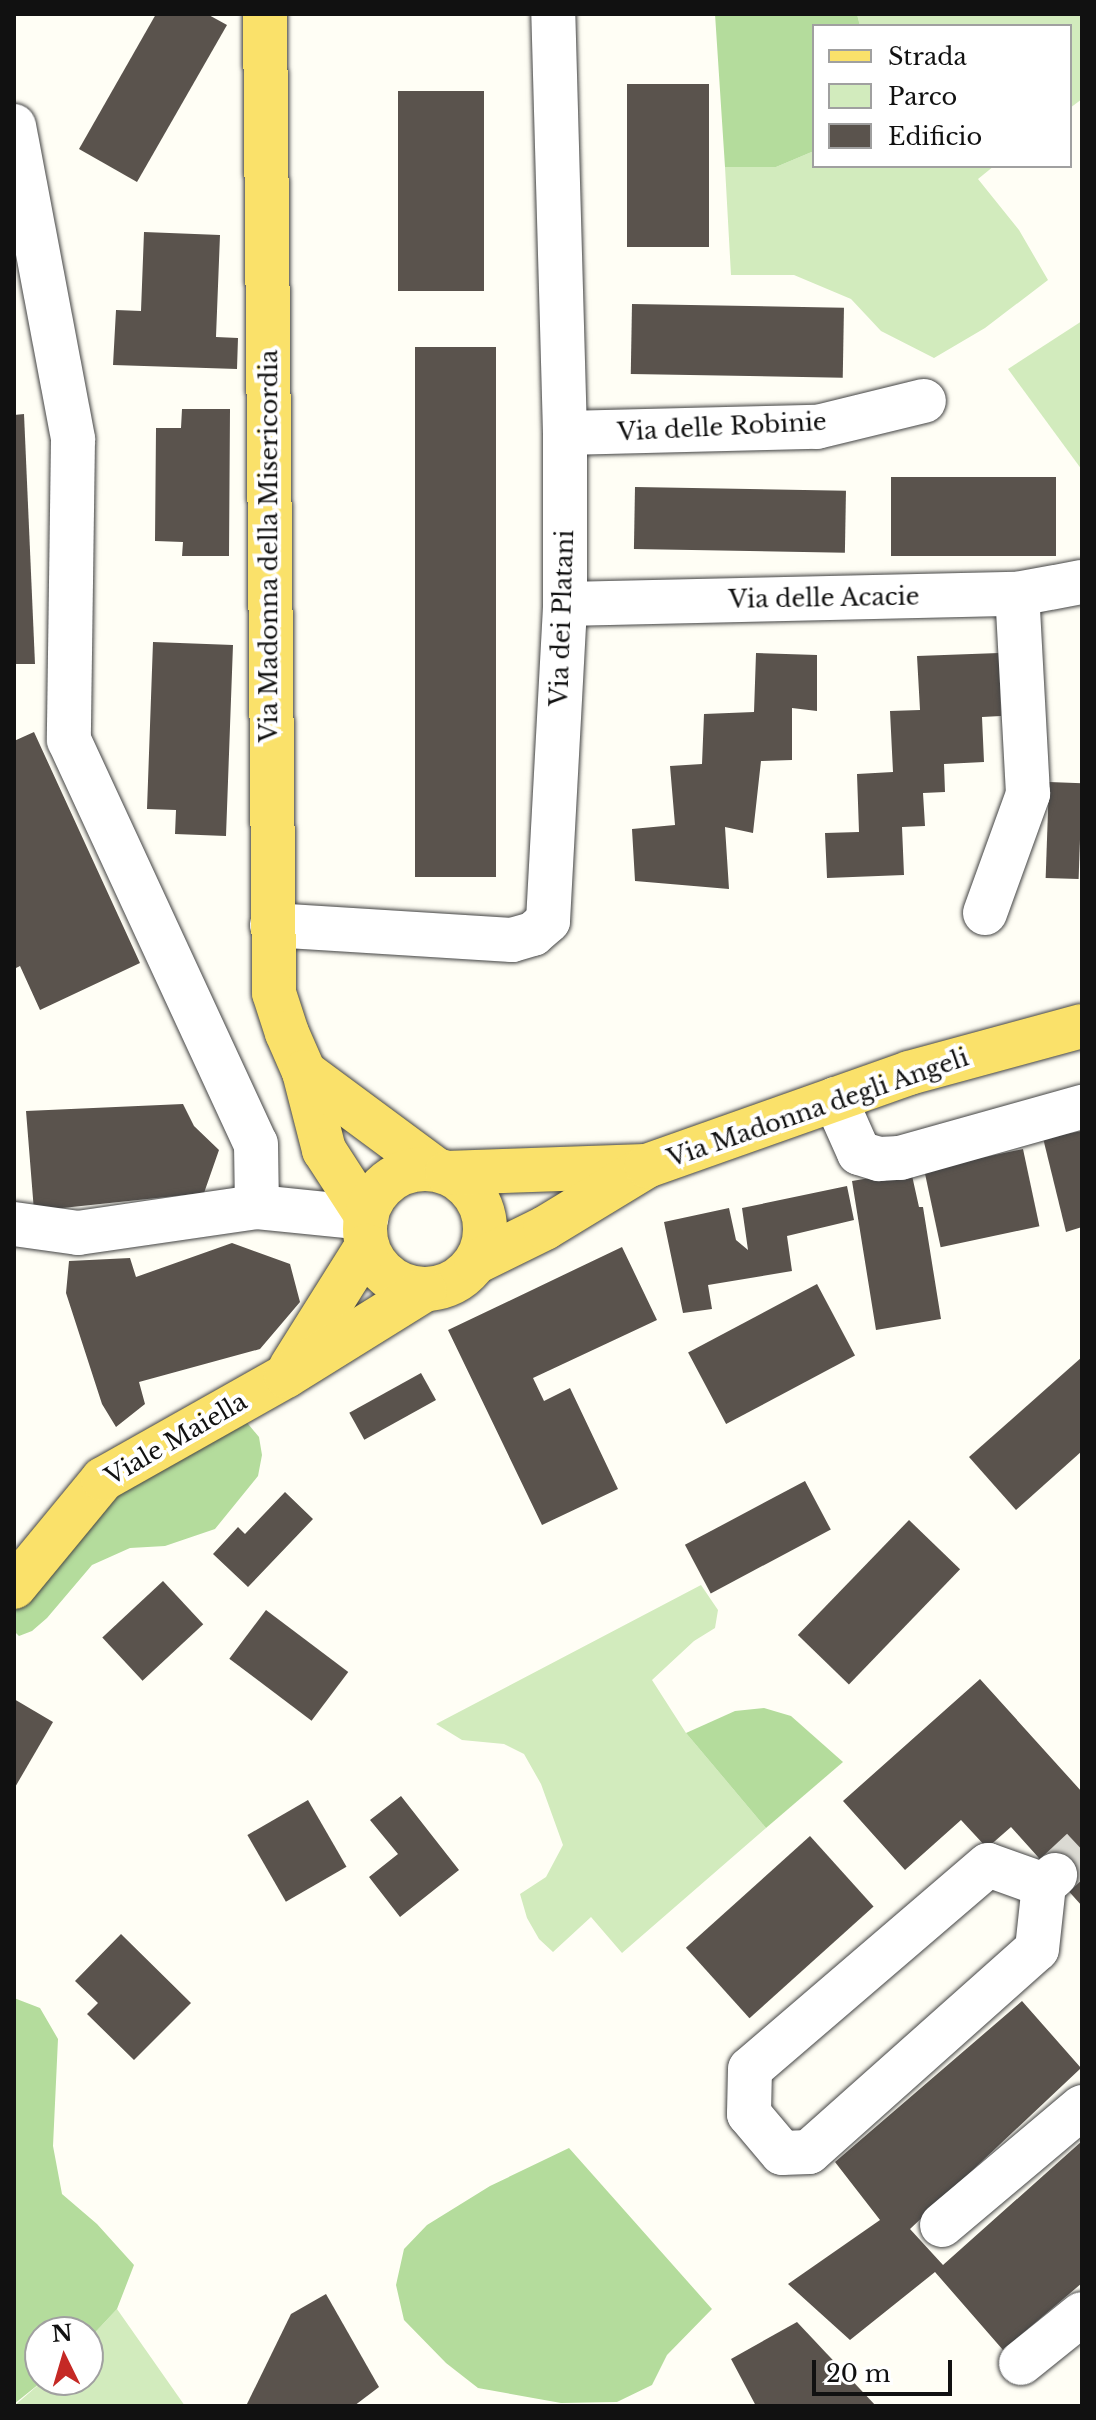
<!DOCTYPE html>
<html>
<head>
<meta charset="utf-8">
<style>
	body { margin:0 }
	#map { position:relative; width:1096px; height:2420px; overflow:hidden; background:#fffef5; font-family:"Libre Baskerville",serif }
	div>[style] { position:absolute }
	.green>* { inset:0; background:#d2ebbd }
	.forest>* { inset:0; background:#b4dc9c }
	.building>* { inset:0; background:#5a534d; transform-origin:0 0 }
	.minor-tunnel>* { height:44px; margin-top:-22px; transform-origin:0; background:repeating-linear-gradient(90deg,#dbdad3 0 44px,transparent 0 66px) }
	.roads { filter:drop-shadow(0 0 2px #444) drop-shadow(0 0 2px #444) }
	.minor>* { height:44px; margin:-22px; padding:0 22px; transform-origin:22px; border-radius:22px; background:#fff }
	.major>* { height:44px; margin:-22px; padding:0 22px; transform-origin:22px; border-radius:22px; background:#fae16a }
	.major>.ring { margin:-22px; padding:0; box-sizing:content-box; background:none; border:44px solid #fae16a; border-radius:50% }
	span { translate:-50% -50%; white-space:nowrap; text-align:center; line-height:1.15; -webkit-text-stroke:8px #fff; paint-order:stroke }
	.street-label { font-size:24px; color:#111 }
	.frame { position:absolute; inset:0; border:16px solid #111; pointer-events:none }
	.legend { position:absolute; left:812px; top:24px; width:260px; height:144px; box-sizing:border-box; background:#fff; border:2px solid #a0a0a0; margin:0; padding:10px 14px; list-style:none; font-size:24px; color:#111 }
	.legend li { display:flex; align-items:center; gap:16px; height:40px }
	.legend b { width:40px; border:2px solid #a0a0a0 }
	.north { position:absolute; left:24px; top:2316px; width:80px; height:80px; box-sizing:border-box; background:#fff; border:2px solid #a0a0a0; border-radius:50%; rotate:355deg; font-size:22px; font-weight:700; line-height:32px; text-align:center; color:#111 }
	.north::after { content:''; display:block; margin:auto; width:28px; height:36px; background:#c52925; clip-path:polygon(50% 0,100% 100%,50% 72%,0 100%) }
	.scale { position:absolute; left:812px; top:2360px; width:140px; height:36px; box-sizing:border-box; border:4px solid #111; border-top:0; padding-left:10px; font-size:24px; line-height:28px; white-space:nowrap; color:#111; -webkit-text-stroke:6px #fff; paint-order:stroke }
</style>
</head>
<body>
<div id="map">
	<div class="green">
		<i style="clip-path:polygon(857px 14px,1082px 14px,1082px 99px,1070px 108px,1070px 26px,860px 26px)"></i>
		<i style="clip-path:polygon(814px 151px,814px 166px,994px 166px,978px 179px,1019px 230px,1048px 280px,985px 328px,934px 358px,881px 331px,851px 299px,794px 275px,731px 275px,725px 167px,776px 167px)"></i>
		<i style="clip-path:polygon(1082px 321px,1082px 470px,1008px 369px)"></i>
		<i style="clip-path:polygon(701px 1585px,718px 1610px,715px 1628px,694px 1641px,652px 1680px,686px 1733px,766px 1828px,622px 1953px,591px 1917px,553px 1952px,539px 1939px,527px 1918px,520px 1894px,546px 1877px,563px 1845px,541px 1784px,524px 1754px,504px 1744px,462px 1740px,436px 1724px)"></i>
		<i style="clip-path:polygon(117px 2309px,185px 2406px,14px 2406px,44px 2380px,88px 2380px,88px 2340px)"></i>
	</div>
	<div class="forest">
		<i style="clip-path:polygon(715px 14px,857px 14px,860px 26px,814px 26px,814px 151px,776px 167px,725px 167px)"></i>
		<i style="clip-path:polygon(239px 1413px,259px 1437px,262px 1455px,258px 1476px,215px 1529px,165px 1546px,130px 1548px,92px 1565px,47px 1618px,32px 1631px,19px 1636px,14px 1631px,14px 1600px,101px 1498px)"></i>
		<i style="clip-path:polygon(764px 1708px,791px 1716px,843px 1762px,766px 1828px,686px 1733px,735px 1711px)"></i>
		<i style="clip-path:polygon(14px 1998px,40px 2008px,58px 2039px,53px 2146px,62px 2194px,97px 2224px,134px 2265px,117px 2309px,88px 2340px,88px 2332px,40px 2332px,40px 2380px,44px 2380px,14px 2404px)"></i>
		<i style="clip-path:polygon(569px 2148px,712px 2309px,667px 2355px,652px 2385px,617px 2402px,561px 2403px,478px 2388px,446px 2363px,404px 2320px,396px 2285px,404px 2249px,427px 2225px,490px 2186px)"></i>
	</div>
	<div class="building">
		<i style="clip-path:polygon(156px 14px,207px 14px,227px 25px,137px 182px,79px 149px)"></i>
		<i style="left:627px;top:84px;width:82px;height:163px"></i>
		<i style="left:398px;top:91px;width:86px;height:200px"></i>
		<i style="clip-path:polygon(144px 232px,220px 235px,216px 337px,238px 338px,237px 369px,113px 365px,116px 310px,141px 311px)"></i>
		<i style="left:632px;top:304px;width:212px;height:70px;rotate:1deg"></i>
		<i style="left:415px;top:347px;width:81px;height:530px"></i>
		<i style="clip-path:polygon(182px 409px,230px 409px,229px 556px,182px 556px,183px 542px,155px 541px,156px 428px,181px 428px)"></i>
		<i style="clip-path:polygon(24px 414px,35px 664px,14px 664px,14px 415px)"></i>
		<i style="left:891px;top:477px;width:165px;height:79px"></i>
		<i style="left:635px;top:487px;width:211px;height:62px;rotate:1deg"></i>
		<i style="clip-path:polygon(153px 642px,233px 645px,226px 836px,175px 834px,176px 810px,147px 809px)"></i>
		<i style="clip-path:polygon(756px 653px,817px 655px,817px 711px,792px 708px,792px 760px,761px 761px,753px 833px,725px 827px,729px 889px,635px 881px,632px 829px,675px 825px,670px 766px,702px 764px,704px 714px,754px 712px)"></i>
		<i style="clip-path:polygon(999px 653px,1001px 716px,982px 717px,984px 762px,944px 764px,945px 792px,923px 793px,925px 826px,902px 827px,904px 875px,827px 878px,825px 833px,859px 832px,857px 774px,893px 772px,890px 711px,920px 710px,917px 656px)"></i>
		<i style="clip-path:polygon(34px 732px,140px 963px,40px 1010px,20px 966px,14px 969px,14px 741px)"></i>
		<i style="left:1049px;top:782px;width:33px;height:96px;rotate:2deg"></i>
		<i style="clip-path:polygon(183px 1104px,194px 1126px,219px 1150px,204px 1193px,34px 1211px,26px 1111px)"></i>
		<i style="clip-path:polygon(1082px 1131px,1082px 1227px,1066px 1232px,1043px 1138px)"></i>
		<i style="left:1023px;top:1149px;width:79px;height:101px;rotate:78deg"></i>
		<i style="clip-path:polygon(911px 1171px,919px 1207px,923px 1207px,941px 1319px,876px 1330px,852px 1181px)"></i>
		<i style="clip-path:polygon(847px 1186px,854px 1220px,787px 1236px,792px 1271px,708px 1285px,712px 1309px,683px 1313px,664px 1222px,729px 1208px,736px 1240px,748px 1250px,742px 1208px)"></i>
		<i style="clip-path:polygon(232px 1243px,290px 1264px,300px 1302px,260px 1349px,139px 1382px,145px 1404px,116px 1427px,102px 1404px,66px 1293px,69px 1261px,130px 1258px,136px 1277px)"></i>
		<i style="clip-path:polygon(622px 1247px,657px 1320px,533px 1378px,544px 1401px,570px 1388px,618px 1489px,542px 1525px,448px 1330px)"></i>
		<i style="left:817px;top:1284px;width:81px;height:146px;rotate:62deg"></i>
		<i style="clip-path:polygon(1082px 1357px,1082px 1451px,1016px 1510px,969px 1457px)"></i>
		<i style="left:421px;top:1373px;width:31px;height:82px;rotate:61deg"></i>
		<i style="left:805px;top:1481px;width:55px;height:136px;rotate:62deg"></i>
		<i style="clip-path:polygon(285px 1492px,313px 1519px,248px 1587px,213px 1554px,238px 1527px,245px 1534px)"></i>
		<i style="left:909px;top:1520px;width:71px;height:160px;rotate:44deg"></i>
		<i style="left:163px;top:1581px;width:59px;height:83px;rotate:47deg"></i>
		<i style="left:266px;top:1610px;width:103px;height:61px;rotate:37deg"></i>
		<i style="clip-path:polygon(980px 1679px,1082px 1792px,1082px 1906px,1011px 1827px,987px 1848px,961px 1820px,905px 1870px,843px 1801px)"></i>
		<i style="clip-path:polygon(14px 1699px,53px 1722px,14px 1789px)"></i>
		<i style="clip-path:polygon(401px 1796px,459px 1870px,400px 1917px,369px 1877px,398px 1854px,370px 1820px)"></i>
		<i style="left:308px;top:1800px;width:77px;height:70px;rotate:60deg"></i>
		<i style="left:810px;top:1836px;width:95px;height:167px;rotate:48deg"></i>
		<i style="clip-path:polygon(121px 1934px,191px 2003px,134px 2060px,87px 2014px,98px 2003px,75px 1981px)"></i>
		<i style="clip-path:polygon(1022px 2001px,1081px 2068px,910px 2229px,943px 2265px,1082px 2141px,1082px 2283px,1003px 2350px,935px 2272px,850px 2340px,788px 2284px,880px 2220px,835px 2162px)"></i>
		<i style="clip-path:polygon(326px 2294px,379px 2387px,354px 2406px,246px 2406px,291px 2314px)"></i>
		<i style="clip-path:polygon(797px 2322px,876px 2406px,756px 2406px,731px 2359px)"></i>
	</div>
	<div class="minor-tunnel">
		<i style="left:1055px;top:1875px;width:37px;rotate:-43deg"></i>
	</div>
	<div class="roads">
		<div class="minor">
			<i style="left:14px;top:126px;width:319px;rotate:79.3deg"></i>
			<i style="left:73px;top:439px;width:301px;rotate:90.8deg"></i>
			<i style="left:69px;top:740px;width:445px;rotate:65.2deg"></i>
			<i style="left:256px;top:1144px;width:63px;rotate:89.1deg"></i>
			<i style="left:565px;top:433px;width:252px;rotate:-1.4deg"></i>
			<i style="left:817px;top:427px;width:110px;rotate:-13.7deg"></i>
			<i style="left:565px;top:604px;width:452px;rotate:-1.3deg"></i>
			<i style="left:1017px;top:594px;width:66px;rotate:-10.5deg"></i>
			<i style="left:985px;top:913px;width:127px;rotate:-70.1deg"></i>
			<i style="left:1028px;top:794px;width:200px;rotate:-93.1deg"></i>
			<i style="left:272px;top:925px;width:240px;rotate:3.6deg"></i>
			<i style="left:512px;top:940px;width:22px;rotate:-16deg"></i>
			<i style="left:533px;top:934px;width:20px;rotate:-41deg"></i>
			<i style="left:548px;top:921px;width:317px;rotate:-86.9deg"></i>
			<i style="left:565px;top:604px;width:171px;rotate:-90deg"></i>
			<i style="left:565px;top:433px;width:419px;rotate:-91.6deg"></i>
			<i style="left:835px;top:1099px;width:59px;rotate:66deg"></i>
			<i style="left:859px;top:1153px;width:21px;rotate:17deg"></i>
			<i style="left:879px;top:1159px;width:21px;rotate:-3deg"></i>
			<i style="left:900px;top:1158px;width:189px;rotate:-15.7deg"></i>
			<i style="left:14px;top:1224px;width:65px;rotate:8deg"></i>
			<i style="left:78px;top:1233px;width:181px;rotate:-8.3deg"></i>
			<i style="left:257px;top:1207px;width:110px;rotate:5.8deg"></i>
			<i style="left:1044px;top:1885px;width:59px;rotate:-160.3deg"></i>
			<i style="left:988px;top:1865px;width:313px;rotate:139.4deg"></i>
			<i style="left:750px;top:2069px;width:45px;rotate:91.3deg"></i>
			<i style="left:749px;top:2114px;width:51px;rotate:49.8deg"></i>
			<i style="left:782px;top:2153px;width:27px;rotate:-2deg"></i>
			<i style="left:809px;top:2152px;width:305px;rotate:-41.7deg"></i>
			<i style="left:1037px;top:1949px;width:64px;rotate:-83.8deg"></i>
			<i style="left:1044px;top:1885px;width:15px;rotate:-42deg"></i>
			<i style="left:942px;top:2225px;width:183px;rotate:-40.1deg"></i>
			<i style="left:1021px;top:2363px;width:78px;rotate:-38.8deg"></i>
		</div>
		<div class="major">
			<i style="left:265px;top:14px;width:979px;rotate:89.47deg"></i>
			<i style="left:274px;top:993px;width:42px;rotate:72deg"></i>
			<i style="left:287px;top:1033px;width:43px;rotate:66.4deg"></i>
			<i style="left:304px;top:1072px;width:81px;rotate:75.6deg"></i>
			<i style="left:324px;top:1150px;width:77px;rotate:57.1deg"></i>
			<i style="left:304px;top:1072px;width:163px;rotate:36.5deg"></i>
			<i class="ring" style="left:365px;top:1169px;width:76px;height:76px"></i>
			<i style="left:447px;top:1173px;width:198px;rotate:-2deg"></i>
			<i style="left:476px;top:1262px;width:77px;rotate:-26.2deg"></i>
			<i style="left:545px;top:1228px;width:119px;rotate:-31.3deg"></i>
			<i style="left:647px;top:1166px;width:278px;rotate:-19.5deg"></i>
			<i style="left:909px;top:1073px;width:179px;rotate:-15.2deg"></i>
			<i style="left:291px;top:1367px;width:143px;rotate:-57.9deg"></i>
			<i style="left:14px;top:1587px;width:140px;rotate:-50.5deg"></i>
			<i style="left:103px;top:1479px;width:210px;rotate:-29.4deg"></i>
			<i style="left:286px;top:1376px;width:163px;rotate:-31.9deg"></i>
		</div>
	</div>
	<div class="street-label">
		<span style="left:722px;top:427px;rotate:-3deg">Via delle Robinie</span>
		<span style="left:269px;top:546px;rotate:-90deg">Via Madonna della Misericordia</span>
		<span style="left:824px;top:598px;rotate:-1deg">Via delle Acacie</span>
		<span style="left:562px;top:618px;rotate:-88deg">Via dei Platani</span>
		<span style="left:818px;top:1108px;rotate:-19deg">Via Madonna degli Angeli</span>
		<span style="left:176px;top:1439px;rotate:-30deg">Viale Maiella</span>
	</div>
	<div class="frame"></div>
	<ul class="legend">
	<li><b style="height:10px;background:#fae16a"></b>Strada</li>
	<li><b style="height:22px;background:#d2ebbd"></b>Parco</li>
	<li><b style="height:22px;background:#5a534d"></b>Edificio</li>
	</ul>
	<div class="north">N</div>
	<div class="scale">20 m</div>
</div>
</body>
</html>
